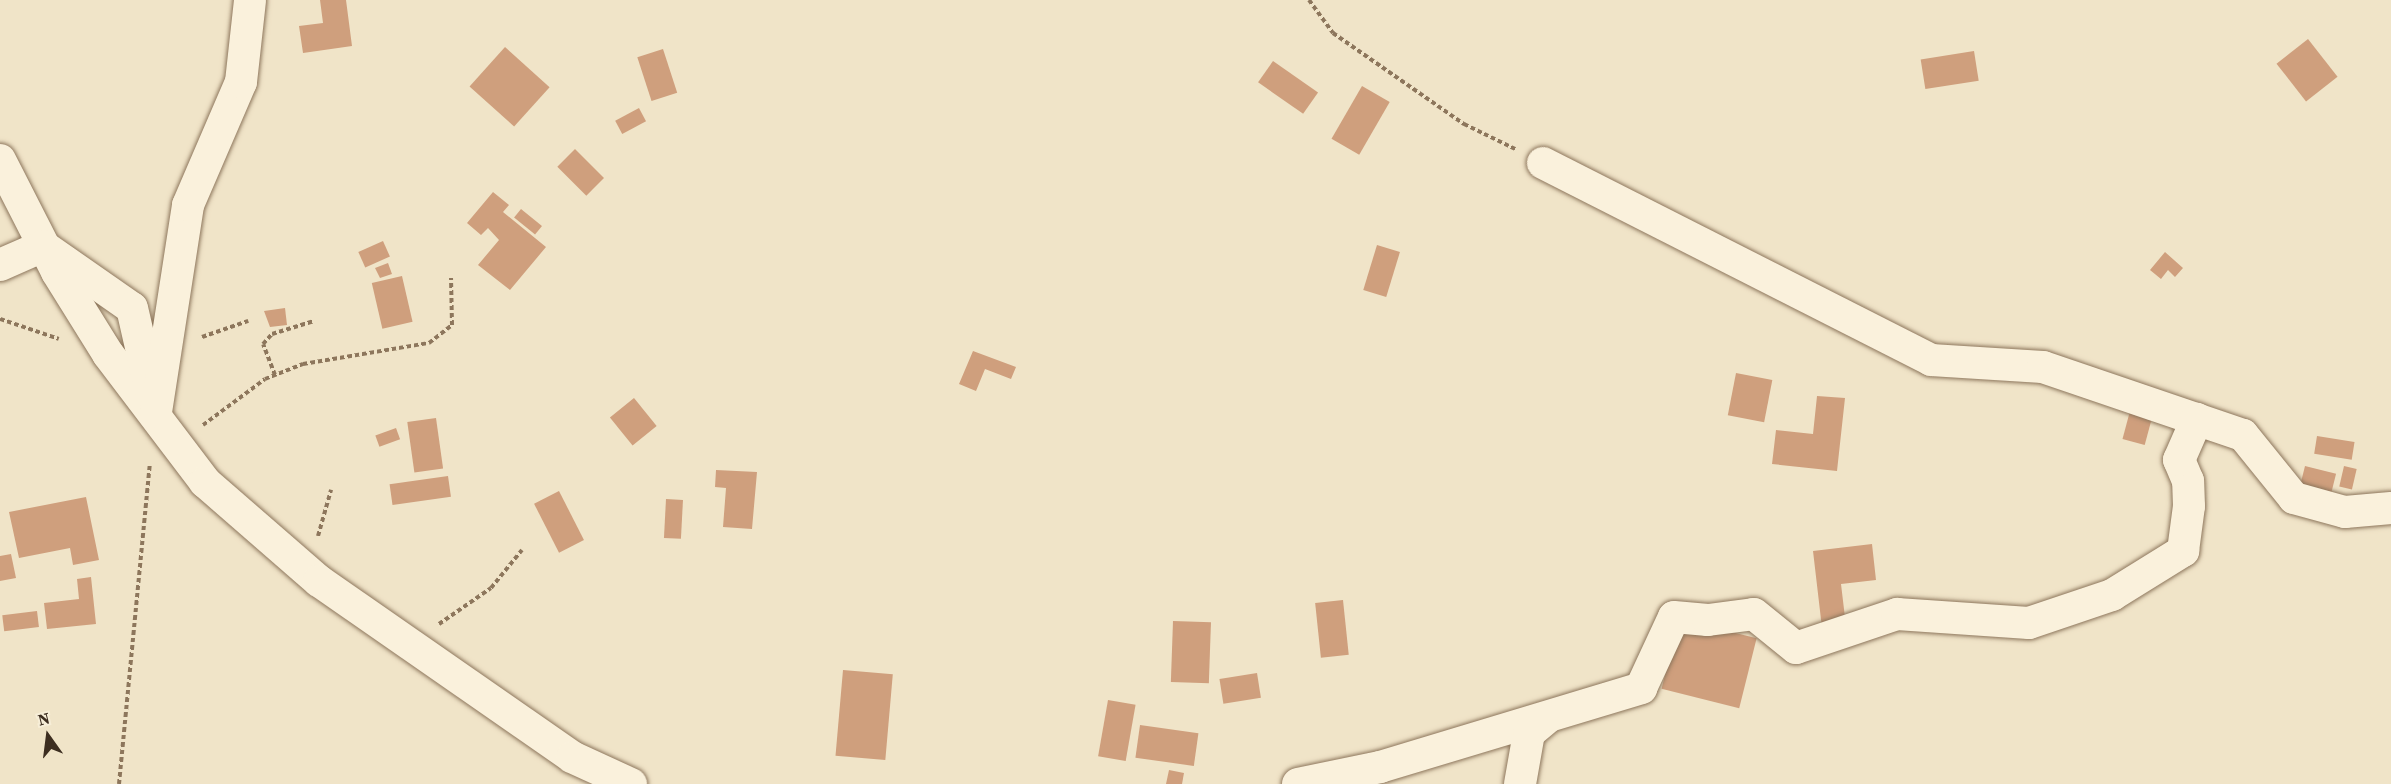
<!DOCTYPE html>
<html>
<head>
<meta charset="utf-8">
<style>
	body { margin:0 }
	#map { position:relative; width:2391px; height:784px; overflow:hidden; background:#f0e4c8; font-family:"Source Serif 4",serif }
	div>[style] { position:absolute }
	.building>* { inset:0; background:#cf9f7d; transform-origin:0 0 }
	.path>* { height:4px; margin-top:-2px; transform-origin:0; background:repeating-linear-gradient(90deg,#8d765c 0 4.5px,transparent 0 7.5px) }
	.roads { filter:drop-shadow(0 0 2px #8d765c) drop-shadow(0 0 2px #8d765c) }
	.minor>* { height:32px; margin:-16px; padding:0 16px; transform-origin:16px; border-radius:16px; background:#faf1dc }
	span { translate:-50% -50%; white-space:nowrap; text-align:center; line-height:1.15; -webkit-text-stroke:4.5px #f7eed8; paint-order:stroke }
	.north { position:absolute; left:18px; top:706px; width:60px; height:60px; -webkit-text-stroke:4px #f7eed8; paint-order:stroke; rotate:346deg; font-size:16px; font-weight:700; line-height:24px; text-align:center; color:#3d2e20 }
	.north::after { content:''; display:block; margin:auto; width:21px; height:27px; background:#3d2e20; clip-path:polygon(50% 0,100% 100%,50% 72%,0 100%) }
</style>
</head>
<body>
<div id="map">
	<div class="building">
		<i style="clip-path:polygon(320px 0,346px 0,352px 46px,303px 53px,299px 26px,323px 23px)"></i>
		<i style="left:2308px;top:39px;width:48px;height:40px;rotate:52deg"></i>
		<i style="left:505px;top:47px;width:60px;height:53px;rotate:42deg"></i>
		<i style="left:663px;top:49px;width:46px;height:27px;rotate:72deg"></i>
		<i style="left:1974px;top:51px;width:30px;height:54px;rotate:81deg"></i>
		<i style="left:1273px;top:61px;width:55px;height:26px;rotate:35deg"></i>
		<i style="left:1362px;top:86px;width:32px;height:61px;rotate:30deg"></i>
		<i style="left:639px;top:108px;width:15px;height:27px;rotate:62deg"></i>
		<i style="left:575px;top:149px;width:41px;height:25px;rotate:45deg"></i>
		<i style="clip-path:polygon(493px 192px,509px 205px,503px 212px,546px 247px,510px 290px,478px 265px,499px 240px,488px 228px,481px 235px,467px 223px)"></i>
		<i style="left:521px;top:209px;width:27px;height:11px;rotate:39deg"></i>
		<i style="left:383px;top:241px;width:17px;height:27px;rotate:66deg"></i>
		<i style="left:1377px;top:245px;width:24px;height:47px;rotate:17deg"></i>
		<i style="clip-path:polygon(2165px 252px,2183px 268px,2175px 277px,2168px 270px,2161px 279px,2150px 270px)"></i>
		<i style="clip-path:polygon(388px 263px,392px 274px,380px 278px,375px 268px)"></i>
		<i style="left:402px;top:276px;width:47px;height:31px;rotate:77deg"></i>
		<i style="clip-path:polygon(285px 308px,287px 325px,270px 327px,264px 311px)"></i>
		<i style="clip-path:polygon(973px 351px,1016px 367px,1011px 379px,985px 369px,976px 391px,959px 384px)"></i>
		<i style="left:1736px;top:373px;width:37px;height:43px;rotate:11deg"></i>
		<i style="clip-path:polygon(1817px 396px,1845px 398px,1837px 471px,1772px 464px,1776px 430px,1813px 434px)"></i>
		<i style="left:634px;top:398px;width:36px;height:31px;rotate:51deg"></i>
		<i style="left:2130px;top:411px;width:23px;height:29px;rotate:15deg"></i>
		<i style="left:436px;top:418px;width:51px;height:29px;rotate:82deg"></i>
		<i style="left:396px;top:428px;width:12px;height:22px;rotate:70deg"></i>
		<i style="left:2317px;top:436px;width:38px;height:18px;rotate:9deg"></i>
		<i style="left:2305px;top:466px;width:32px;height:21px;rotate:14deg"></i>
		<i style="left:2344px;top:466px;width:13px;height:21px;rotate:13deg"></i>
		<i style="clip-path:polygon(716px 470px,757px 472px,752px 529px,723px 527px,726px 488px,715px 487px)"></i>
		<i style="left:448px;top:476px;width:21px;height:59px;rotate:82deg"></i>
		<i style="left:559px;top:491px;width:55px;height:28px;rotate:63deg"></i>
		<i style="clip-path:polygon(86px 497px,99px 560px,73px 565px,70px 548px,19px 558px,9px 512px)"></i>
		<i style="left:666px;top:499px;width:17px;height:39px;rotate:3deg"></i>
		<i style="clip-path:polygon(1872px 544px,1876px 580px,1841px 584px,1846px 626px,1822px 628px,1813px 551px)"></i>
		<i style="clip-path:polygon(11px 554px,16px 578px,0 581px,0 556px)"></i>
		<i style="clip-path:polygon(91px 577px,96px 624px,47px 629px,44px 603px,79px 599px,77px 579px)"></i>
		<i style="left:1343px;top:600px;width:55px;height:28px;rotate:84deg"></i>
		<i style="left:37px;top:611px;width:16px;height:35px;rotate:83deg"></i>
		<i style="left:1679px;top:619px;width:80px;height:72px;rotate:14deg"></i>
		<i style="left:1173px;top:621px;width:38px;height:61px;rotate:2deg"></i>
		<i style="left:843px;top:670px;width:50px;height:86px;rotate:5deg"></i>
		<i style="left:1257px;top:673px;width:25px;height:38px;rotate:81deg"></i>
		<i style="left:1108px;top:700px;width:28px;height:57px;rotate:10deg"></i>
		<i style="left:1140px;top:725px;width:59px;height:33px;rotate:8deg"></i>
		<i style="clip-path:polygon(1169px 770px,1184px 773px,1182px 784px,1166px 784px)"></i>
	</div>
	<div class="path">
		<i style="left:1309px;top:0;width:41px;rotate:54deg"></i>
		<i style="left:1333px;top:33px;width:160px;rotate:34.8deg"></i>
		<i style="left:1464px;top:124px;width:57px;rotate:26.1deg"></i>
		<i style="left:0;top:319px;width:62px;rotate:18.7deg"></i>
		<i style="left:202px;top:337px;width:49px;rotate:-19.2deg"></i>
		<i style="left:275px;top:375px;width:33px;rotate:-111deg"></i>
		<i style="left:263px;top:344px;width:13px;rotate:-48deg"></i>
		<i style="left:272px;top:334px;width:44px;rotate:-17.2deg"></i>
		<i style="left:203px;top:425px;width:77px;rotate:-36.6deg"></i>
		<i style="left:265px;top:379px;width:41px;rotate:-21.5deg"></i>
		<i style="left:303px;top:364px;width:128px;rotate:-9.5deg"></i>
		<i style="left:429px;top:343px;width:29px;rotate:-38deg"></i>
		<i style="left:452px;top:325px;width:47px;rotate:-91.2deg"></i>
		<i style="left:318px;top:536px;width:48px;rotate:-74.2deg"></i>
		<i style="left:439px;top:624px;width:63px;rotate:-34.7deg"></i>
		<i style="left:491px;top:588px;width:49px;rotate:-50.8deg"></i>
		<i style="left:119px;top:784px;width:322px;rotate:-84.5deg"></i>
	</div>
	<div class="roads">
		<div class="minor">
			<i style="left:0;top:160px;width:126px;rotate:63deg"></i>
			<i style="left:57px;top:272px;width:97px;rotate:58.1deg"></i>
			<i style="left:108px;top:354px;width:161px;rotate:52.8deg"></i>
			<i style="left:205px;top:482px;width:151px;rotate:41deg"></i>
			<i style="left:319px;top:581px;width:308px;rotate:34.8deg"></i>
			<i style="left:572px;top:757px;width:65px;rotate:24.6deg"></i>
			<i style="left:1543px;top:163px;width:435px;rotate:26.9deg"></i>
			<i style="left:1931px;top:360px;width:112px;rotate:3.6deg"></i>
			<i style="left:2043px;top:367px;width:211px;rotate:18.8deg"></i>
			<i style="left:2243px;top:435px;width:81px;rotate:51deg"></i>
			<i style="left:2294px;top:498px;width:53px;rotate:15.4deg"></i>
			<i style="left:2345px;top:512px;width:46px;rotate:-5deg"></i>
			<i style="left:0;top:265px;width:47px;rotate:-23.8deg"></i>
			<i style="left:43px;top:246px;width:108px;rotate:34.9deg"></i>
			<i style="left:132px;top:308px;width:85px;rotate:77.1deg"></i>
			<i style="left:156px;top:412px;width:209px;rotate:-81.2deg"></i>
			<i style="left:188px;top:205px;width:134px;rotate:-66.7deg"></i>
			<i style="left:241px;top:82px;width:82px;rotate:-83.7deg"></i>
			<i style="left:1298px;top:784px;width:84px;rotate:-11.7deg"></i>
			<i style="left:1380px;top:767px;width:273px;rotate:-16.8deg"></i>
			<i style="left:1641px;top:688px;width:78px;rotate:-65.1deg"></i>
			<i style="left:1674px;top:617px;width:34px;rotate:5deg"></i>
			<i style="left:1708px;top:620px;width:46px;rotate:-7.4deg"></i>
			<i style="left:1754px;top:614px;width:54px;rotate:39deg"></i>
			<i style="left:1796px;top:648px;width:107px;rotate:-18.6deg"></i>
			<i style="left:1897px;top:614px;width:132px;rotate:3.9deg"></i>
			<i style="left:2029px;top:623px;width:88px;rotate:-18.6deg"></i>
			<i style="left:2112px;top:595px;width:84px;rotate:-31.8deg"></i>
			<i style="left:2183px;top:551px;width:45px;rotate:-82.4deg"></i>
			<i style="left:2189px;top:506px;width:25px;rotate:-92deg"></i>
			<i style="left:2188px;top:481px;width:23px;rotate:-113deg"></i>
			<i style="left:2179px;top:460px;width:45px;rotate:-66.3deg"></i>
			<i style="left:1520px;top:784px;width:52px;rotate:-80deg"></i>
			<i style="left:1529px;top:733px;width:23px;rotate:-40deg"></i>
		</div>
	</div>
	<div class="north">N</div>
</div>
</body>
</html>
